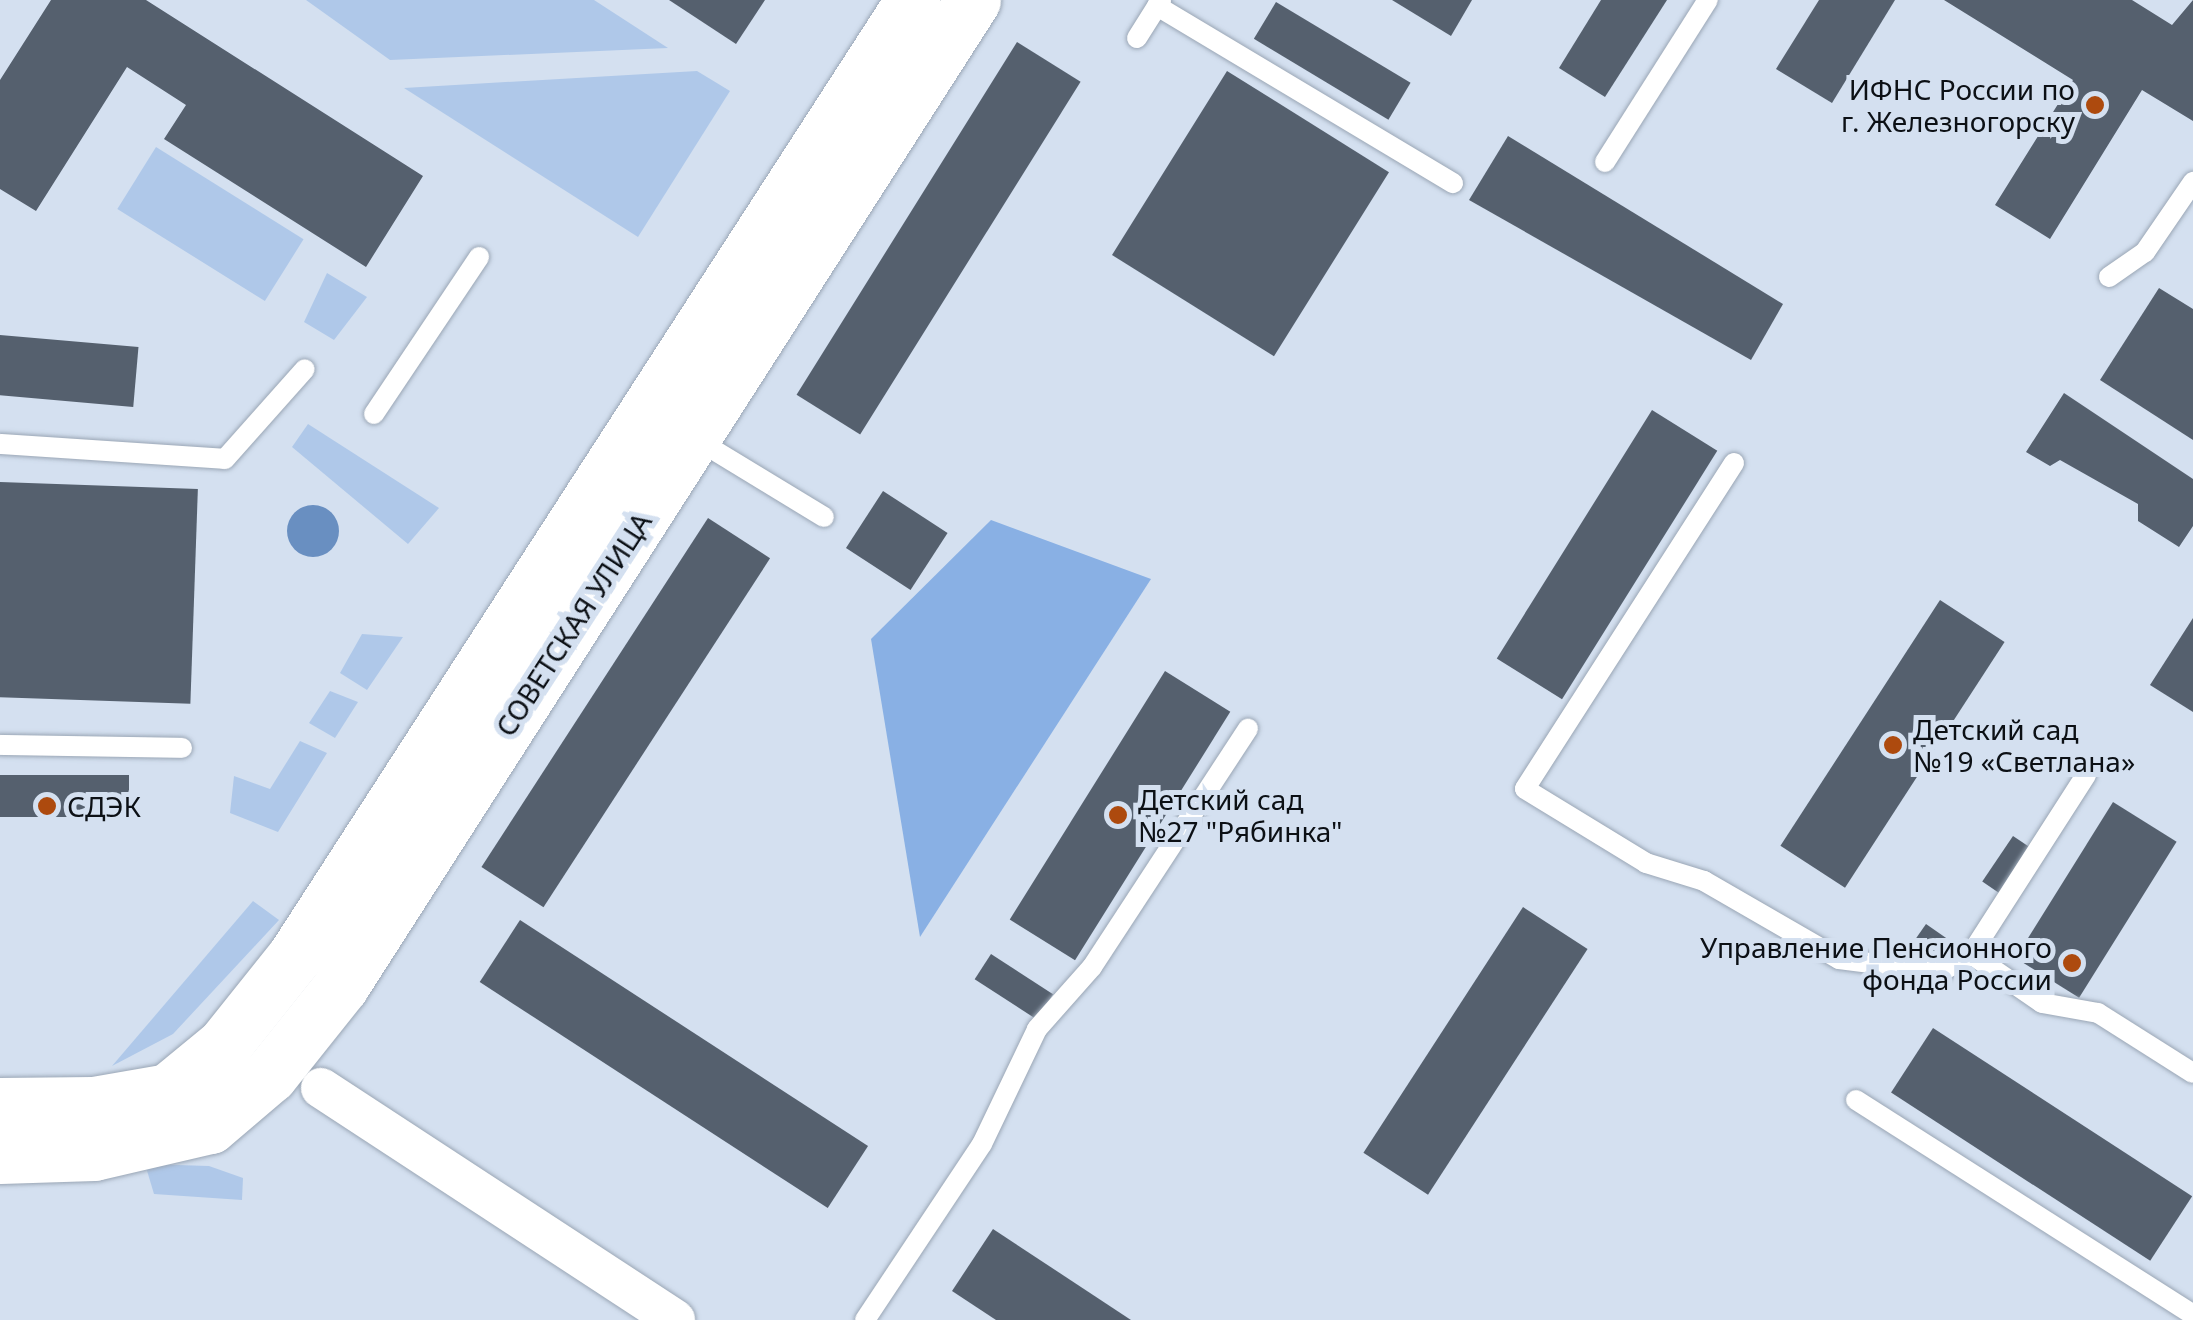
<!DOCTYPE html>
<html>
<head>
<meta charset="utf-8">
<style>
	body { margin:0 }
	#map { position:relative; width:2193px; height:1320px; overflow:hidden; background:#d4e0f0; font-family:"Noto Sans",sans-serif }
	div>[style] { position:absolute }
	.green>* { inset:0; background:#afc8e9; transform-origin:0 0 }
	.forest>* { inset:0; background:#89b0e4 }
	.water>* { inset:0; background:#698fc1 }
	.round { border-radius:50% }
	.building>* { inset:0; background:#55606e; transform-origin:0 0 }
	.roads { filter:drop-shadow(0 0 2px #9aa6b5) drop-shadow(0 0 2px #9aa6b5) }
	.lane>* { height:20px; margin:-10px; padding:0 10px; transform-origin:10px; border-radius:10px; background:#fff }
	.street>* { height:40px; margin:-20px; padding:0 20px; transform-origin:20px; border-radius:20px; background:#fff }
	.secondary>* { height:55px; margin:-27.5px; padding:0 27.5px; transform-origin:27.5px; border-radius:27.5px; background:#fff }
	.dots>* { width:28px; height:28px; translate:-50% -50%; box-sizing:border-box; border:5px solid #d4e0f0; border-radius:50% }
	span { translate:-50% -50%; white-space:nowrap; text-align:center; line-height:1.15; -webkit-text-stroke:10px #d4e0f0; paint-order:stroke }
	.poi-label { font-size:28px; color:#0c1015 }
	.right { translate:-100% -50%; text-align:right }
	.left { translate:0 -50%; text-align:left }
	.street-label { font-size:28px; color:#0c1015 }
</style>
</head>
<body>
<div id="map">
	<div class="green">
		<i style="clip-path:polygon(306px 0,594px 0,668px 48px,390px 60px)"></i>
		<i style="clip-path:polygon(697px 71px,730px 91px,638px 237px,404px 88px)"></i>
		<i style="left:156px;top:147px;width:174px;height:73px;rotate:32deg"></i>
		<i style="clip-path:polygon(327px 273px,367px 297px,334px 340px,304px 322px)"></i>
		<i style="clip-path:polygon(308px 424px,439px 508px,408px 544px,292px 447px)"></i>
		<i style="clip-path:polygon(362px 634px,403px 637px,367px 690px,340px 673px)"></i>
		<i style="clip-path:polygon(330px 691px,358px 702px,335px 738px,309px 723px)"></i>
		<i style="clip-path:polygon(300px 741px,327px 753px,278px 832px,230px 813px,234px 776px,270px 789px)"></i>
		<i style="clip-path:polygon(253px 901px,279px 920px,173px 1034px,112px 1066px)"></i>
		<i style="clip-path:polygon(145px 1164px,209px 1166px,243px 1178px,242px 1200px,154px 1194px)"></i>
	</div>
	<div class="forest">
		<i style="clip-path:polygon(991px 520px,1151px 579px,920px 937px,871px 639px)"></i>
	</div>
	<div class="water">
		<i class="round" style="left:287px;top:505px;width:52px;height:52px"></i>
	</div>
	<div class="building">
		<i style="clip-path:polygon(51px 0,146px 0,423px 176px,366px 267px,164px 139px,186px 105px,127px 67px,36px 211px,0 189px,0 80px)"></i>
		<i style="clip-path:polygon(669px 0,765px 0,736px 44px)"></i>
		<i style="clip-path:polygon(1392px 0,1472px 0,1451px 36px)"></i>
		<i style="clip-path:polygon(1601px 0,1667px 0,1605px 97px,1559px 68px)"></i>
		<i style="clip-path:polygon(1819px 0,1895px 0,1832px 103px,1776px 69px)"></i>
		<i style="clip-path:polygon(1944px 0,2132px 0,2172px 25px,2193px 0,2193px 121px,2142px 90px,2050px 239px,1995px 205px,2073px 80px)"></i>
		<i style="left:1276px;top:2px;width:157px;height:43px;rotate:31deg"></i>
		<i style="left:1017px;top:42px;width:75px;height:416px;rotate:32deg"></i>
		<i style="left:1227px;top:71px;width:191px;height:217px;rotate:32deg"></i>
		<i style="clip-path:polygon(1508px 136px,1783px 304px,1751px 360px,1469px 200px)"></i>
		<i style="clip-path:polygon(2159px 288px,2193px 309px,2193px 440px,2100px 380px)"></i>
		<i style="left:0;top:335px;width:139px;height:60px;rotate:5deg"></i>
		<i style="clip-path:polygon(2064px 393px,2193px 479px,2193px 526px,2179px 547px,2138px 521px,2138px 504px,2060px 460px,2050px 466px,2026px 452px)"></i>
		<i style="left:1652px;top:410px;width:77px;height:293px;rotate:32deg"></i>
		<i style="left:0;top:482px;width:198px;height:215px;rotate:2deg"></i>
		<i style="left:883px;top:491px;width:77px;height:68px;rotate:33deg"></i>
		<i style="left:708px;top:518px;width:74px;height:416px;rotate:33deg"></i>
		<i style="left:1940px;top:600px;width:77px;height:293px;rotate:33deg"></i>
		<i style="clip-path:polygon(2193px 618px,2193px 712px,2150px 685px)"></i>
		<i style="left:1165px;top:671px;width:77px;height:293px;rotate:32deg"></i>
		<i style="left:0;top:775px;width:129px;height:42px"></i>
		<i style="left:2113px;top:802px;width:75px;height:184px;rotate:32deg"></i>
		<i style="left:2013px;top:836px;width:23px;height:55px;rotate:34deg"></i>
		<i style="left:1523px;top:907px;width:77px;height:293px;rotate:33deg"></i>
		<i style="left:520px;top:920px;width:415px;height:74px;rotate:33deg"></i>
		<i style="left:1926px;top:924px;width:32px;height:21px;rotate:35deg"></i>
		<i style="left:991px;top:954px;width:74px;height:30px;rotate:33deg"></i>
		<i style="left:1933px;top:1028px;width:309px;height:77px;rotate:33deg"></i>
		<i style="clip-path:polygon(993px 1229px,1131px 1320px,996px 1320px,952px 1291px)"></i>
	</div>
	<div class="roads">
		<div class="lane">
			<i style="left:1157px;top:6px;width:345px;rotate:30.9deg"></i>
			<i style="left:1137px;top:38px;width:45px;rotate:-57.7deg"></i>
			<i style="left:1605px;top:162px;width:192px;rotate:-57.6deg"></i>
			<i style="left:2109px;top:277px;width:44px;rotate:-34.8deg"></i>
			<i style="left:2145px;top:252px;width:85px;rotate:-55.6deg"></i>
			<i style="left:374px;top:414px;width:189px;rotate:-56.2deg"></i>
			<i style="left:694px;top:438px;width:152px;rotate:31.3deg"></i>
			<i style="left:0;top:444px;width:225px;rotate:3.8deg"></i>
			<i style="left:225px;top:459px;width:120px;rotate:-48.4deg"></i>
			<i style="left:1734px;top:463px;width:387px;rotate:122.7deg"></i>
			<i style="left:1525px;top:789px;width:142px;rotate:31.4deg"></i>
			<i style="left:1646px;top:863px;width:61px;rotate:17.2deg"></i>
			<i style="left:1704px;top:881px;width:156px;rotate:30deg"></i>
			<i style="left:1839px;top:959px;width:103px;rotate:7.3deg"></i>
			<i style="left:1941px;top:972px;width:35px;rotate:-31deg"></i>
			<i style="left:0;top:745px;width:182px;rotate:0.9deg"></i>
			<i style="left:2086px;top:775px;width:213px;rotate:122.7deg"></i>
			<i style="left:1971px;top:954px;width:86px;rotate:34.6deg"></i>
			<i style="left:2042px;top:1003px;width:57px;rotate:10.1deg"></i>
			<i style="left:2098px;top:1013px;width:112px;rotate:32.3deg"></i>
			<i style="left:1856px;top:1100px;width:400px;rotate:32.5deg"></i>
			<i style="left:865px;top:1320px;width:211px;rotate:-56.4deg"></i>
			<i style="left:982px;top:1144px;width:127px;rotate:-64.4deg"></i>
			<i style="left:1037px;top:1029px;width:83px;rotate:-48.4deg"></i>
			<i style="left:1092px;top:967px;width:285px;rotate:-56.8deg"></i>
		</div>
		<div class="street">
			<i style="left:321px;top:1088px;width:423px;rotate:33.2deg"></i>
		</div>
		<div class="secondary">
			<i style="left:0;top:1105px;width:93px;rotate:-0.6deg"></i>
			<i style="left:93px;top:1104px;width:76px;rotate:-9.8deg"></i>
			<i style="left:168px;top:1091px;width:72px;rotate:-39.4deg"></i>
			<i style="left:224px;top:1045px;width:114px;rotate:-51.4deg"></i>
			<i style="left:295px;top:956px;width:1138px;rotate:-57.12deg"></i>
			<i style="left:0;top:1156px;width:94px;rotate:-1.8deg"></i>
			<i style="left:94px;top:1153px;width:119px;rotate:-13.1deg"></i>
			<i style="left:210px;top:1126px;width:79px;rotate:-40.4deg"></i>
			<i style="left:270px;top:1075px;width:114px;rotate:-51.4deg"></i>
			<i style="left:341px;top:986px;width:1171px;rotate:-57.34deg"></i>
		</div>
	</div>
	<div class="dots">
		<i style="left:2095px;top:105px;background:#ad4a0e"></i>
		<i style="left:1893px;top:745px;background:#ad4a0e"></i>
		<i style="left:47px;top:806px;background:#ad4a0e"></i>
		<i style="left:1118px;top:815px;background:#ad4a0e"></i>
		<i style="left:2072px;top:963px;background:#ad4a0e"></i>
	</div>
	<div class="poi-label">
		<span class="right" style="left:2075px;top:105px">ИФНС России по<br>г. Железногорску</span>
		<span class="left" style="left:1913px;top:745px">Детский сад<br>№19 «Светлана»</span>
		<span class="left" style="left:1138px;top:815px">Детский сад<br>№27 "Рябинка"</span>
		<span class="left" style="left:67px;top:806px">СДЭК</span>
		<span class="right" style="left:2052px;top:963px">Управление Пенсионного<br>фонда России</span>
	</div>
	<div class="street-label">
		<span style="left:573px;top:624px;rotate:-57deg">СОВЕТСКАЯ УЛИЦА</span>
	</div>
</div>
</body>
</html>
